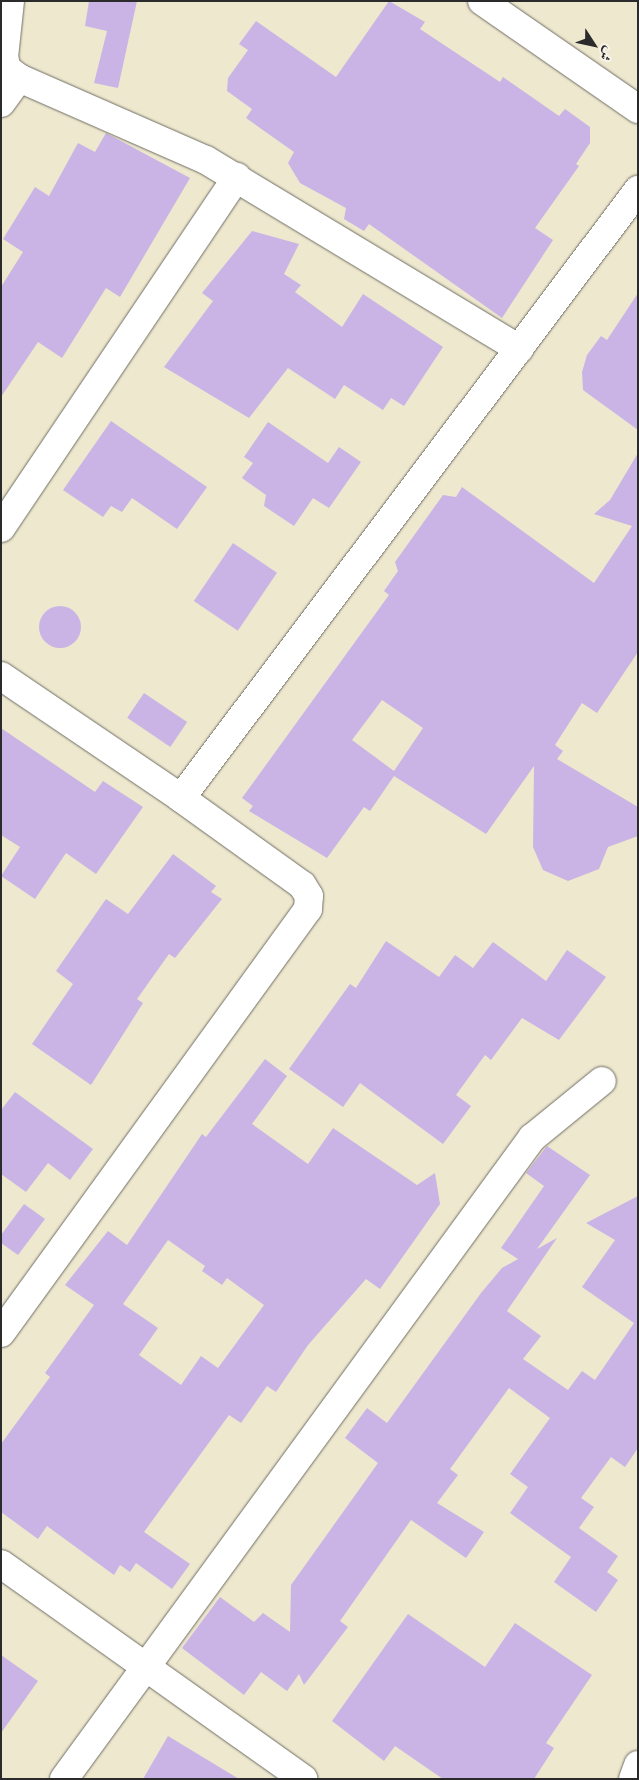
<!DOCTYPE html>
<html>
<head>
<meta charset="utf-8">
<style>
	body { margin:0 }
	#map { position:relative; width:639px; height:1780px; overflow:hidden; background:#eee8cf; font-family:"IM FELL Great Primer",Amiri,serif }
	div>[style] { position:absolute }
	.building>* { inset:0; background:#cab4e5; transform-origin:0 0 }
	.round { border-radius:50% }
	.roads { filter:drop-shadow(0 0 1px #6f6d64) drop-shadow(0 0 1px #6f6d64) }
	.minor>* { height:28px; margin:-14px; padding:0 14px; transform-origin:14px; border-radius:14px; background:#fff }
	span { translate:-50% -50%; white-space:nowrap; text-align:center; line-height:1.15; -webkit-text-stroke:4px #f7f3e8; paint-order:stroke }
	.frame { position:absolute; inset:0; border:2px solid #2b2b2b; pointer-events:none }
	.north { position:absolute; left:569px; top:20px; width:50px; height:50px; -webkit-text-stroke:4px #f7f3e8; paint-order:stroke; rotate:125deg; font-size:14px; font-weight:700; line-height:20px; text-align:center; color:#2b2b2b }
	.north::after { content:''; display:block; margin:auto; width:18px; height:22px; background:#2b2b2b; clip-path:polygon(50% 0,100% 100%,50% 72%,0 100%) }
</style>
</head>
<body>
<div id="map">
	<div class="building">
		<i style="clip-path:polygon(89px 1px,137px 1px,118px 88px,94px 83px,107px 31px,85px 26px)"></i>
		<i style="clip-path:polygon(389px 1px,425px 22px,420px 29px,500px 82px,503px 77px,559px 116px,565px 109px,590px 127px,590px 143px,576px 164px,579px 166px,535px 228px,553px 240px,502px 318px,369px 224px,364px 231px,344px 219px,346px 208px,300px 183px,288px 163px,294px 152px,246px 118px,252px 109px,227px 91px,228px 78px,248px 50px,239px 44px,256px 21px,336px 77px)"></i>
		<i style="clip-path:polygon(106px 133px,190px 178px,120px 297px,106px 288px,62px 358px,38px 342px,1px 397px,1px 287px,23px 252px,3px 239px,35px 187px,49px 196px,78px 143px,95px 152px)"></i>
		<i style="clip-path:polygon(252px 231px,299px 244px,284px 274px,301px 285px,295px 292px,342px 327px,363px 294px,443px 347px,404px 406px,391px 398px,383px 410px,344px 385px,335px 399px,288px 368px,249px 418px,164px 367px,213px 301px,202px 293px)"></i>
		<i style="clip-path:polygon(638px 293px,638px 430px,583px 390px,582px 372px,587px 355px,601px 336px,607px 340px)"></i>
		<i style="clip-path:polygon(111px 421px,207px 487px,177px 529px,132px 498px,122px 512px,111px 506px,103px 517px,63px 490px)"></i>
		<i style="clip-path:polygon(268px 422px,328px 463px,339px 447px,361px 462px,329px 508px,313px 498px,294px 526px,264px 506px,266px 495px,242px 478px,253px 463px,244px 457px)"></i>
		<i style="clip-path:polygon(evenodd,638px 453px,638px 652px,597px 713px,582px 703px,555px 745px,563px 751px,557px 759px,638px 807px,638px 836px,608px 847px,599px 869px,568px 881px,543px 870px,533px 847px,534px 766px,486px 834px,394px 776px,370px 811px,364px 807px,327px 858px,249px 811px,253px 806px,242px 798px,389px 595px,384px 591px,398px 571px,395px 562px,443px 495px,456px 497px,462px 487px,594px 583px,632px 526px,594px 514px,610px 500px,638px 453px,382px 700px,423px 728px,394px 771px,352px 740px,382px 700px)"></i>
		<i style="left:233px;top:543px;width:53px;height:70px;rotate:34deg"></i>
		<i class="round" style="left:39px;top:606px;width:42px;height:42px"></i>
		<i style="left:144px;top:693px;width:52px;height:30px;rotate:34deg"></i>
		<i style="clip-path:polygon(1px 728px,95px 792px,103px 781px,143px 807px,96px 874px,66px 853px,35px 899px,1px 876px,20px 847px,1px 835px)"></i>
		<i style="clip-path:polygon(173px 854px,216px 886px,211px 892px,222px 899px,175px 958px,169px 954px,137px 999px,143px 1003px,91px 1085px,32px 1044px,73px 984px,56px 971px,106px 899px,128px 914px)"></i>
		<i style="clip-path:polygon(386px 941px,439px 977px,455px 955px,473px 968px,493px 942px,546px 981px,567px 950px,606px 977px,559px 1040px,522px 1018px,491px 1060px,485px 1055px,456px 1095px,471px 1106px,443px 1144px,360px 1083px,343px 1107px,289px 1069px,350px 984px,356px 988px)"></i>
		<i style="clip-path:polygon(evenodd,265px 1059px,287px 1076px,252px 1124px,308px 1164px,333px 1128px,417px 1185px,435px 1173px,440px 1204px,380px 1289px,366px 1279px,308px 1345px,276px 1392px,267px 1386px,241px 1423px,229px 1415px,144px 1532px,190px 1564px,172px 1589px,136px 1563px,130px 1572px,120px 1565px,114px 1575px,47px 1526px,38px 1539px,1px 1512px,1px 1444px,50px 1377px,45px 1373px,94px 1305px,65px 1285px,108px 1231px,127px 1245px,202px 1134px,206px 1137px,265px 1059px,168px 1240px,205px 1266px,202px 1271px,222px 1285px,227px 1278px,264px 1305px,218px 1368px,201px 1356px,181px 1385px,139px 1355px,158px 1328px,123px 1304px,168px 1240px)"></i>
		<i style="clip-path:polygon(15px 1092px,93px 1149px,70px 1180px,48px 1163px,26px 1192px,1px 1174px,1px 1110px)"></i>
		<i style="clip-path:polygon(547px 1146px,590px 1175px,537px 1249px,557px 1238px,507px 1311px,541px 1336px,523px 1359px,568px 1390px,582px 1371px,595px 1380px,634px 1323px,582px 1287px,615px 1240px,586px 1223px,638px 1196px,638px 1448px,625px 1467px,611px 1457px,581px 1498px,594px 1507px,579px 1528px,618px 1556px,607px 1572px,618px 1580px,596px 1612px,554px 1582px,571px 1557px,510px 1513px,528px 1487px,510px 1474px,550px 1418px,509px 1388px,450px 1469px,458px 1475px,437px 1503px,484px 1532px,466px 1558px,411px 1520px,340px 1621px,348px 1627px,304px 1685px,299px 1674px,287px 1691px,261px 1672px,244px 1695px,182px 1648px,220px 1597px,254px 1622px,263px 1613px,290px 1632px,291px 1585px,378px 1463px,345px 1438px,367px 1408px,387px 1423px,481px 1293px,502px 1268px,518px 1259px,501px 1248px,544px 1186px,526px 1173px)"></i>
		<i style="clip-path:polygon(24px 1204px,45px 1219px,18px 1255px,1px 1243px,1px 1235px)"></i>
		<i style="clip-path:polygon(408px 1614px,485px 1667px,515px 1623px,592px 1675px,546px 1743px,554px 1748px,534px 1779px,443px 1779px,395px 1746px,384px 1761px,332px 1721px)"></i>
		<i style="clip-path:polygon(1px 1655px,38px 1681px,1px 1733px)"></i>
		<i style="clip-path:polygon(168px 1736px,239px 1779px,143px 1779px)"></i>
	</div>
	<div class="roads">
		<div class="minor">
			<i style="left:10px;top:1px;width:56px;rotate:96.1deg"></i>
			<i style="left:4px;top:57px;width:12px;rotate:76deg"></i>
			<i style="left:7px;top:69px;width:15px;rotate:37deg"></i>
			<i style="left:19px;top:78px;width:204px;rotate:23.7deg"></i>
			<i style="left:206px;top:160px;width:366px;rotate:31.1deg"></i>
			<i style="left:482px;top:1px;width:190px;rotate:34.7deg"></i>
			<i style="left:1px;top:103px;width:31px;rotate:-54deg"></i>
			<i style="left:1px;top:528px;width:423px;rotate:-56.1deg"></i>
			<i style="left:1px;top:676px;width:217px;rotate:34.1deg"></i>
			<i style="left:1px;top:1333px;width:523px;rotate:-54.09deg"></i>
			<i style="left:308px;top:909px;width:13px;rotate:-86deg"></i>
			<i style="left:309px;top:896px;width:13px;rotate:-122deg"></i>
			<i style="left:302px;top:885px;width:149px;rotate:-144.3deg"></i>
			<i style="left:181px;top:798px;width:761px;rotate:-53.07deg"></i>
			<i style="left:1px;top:1564px;width:371px;rotate:35.4deg"></i>
			<i style="left:64px;top:1779px;width:794px;rotate:-53.87deg"></i>
			<i style="left:532px;top:1138px;width:90px;rotate:-39.2deg"></i>
			<i style="left:633px;top:1779px;width:15px;rotate:-70deg"></i>
		</div>
	</div>
	<div class="frame"></div>
	<div class="north">ش</div>
</div>
</body>
</html>
